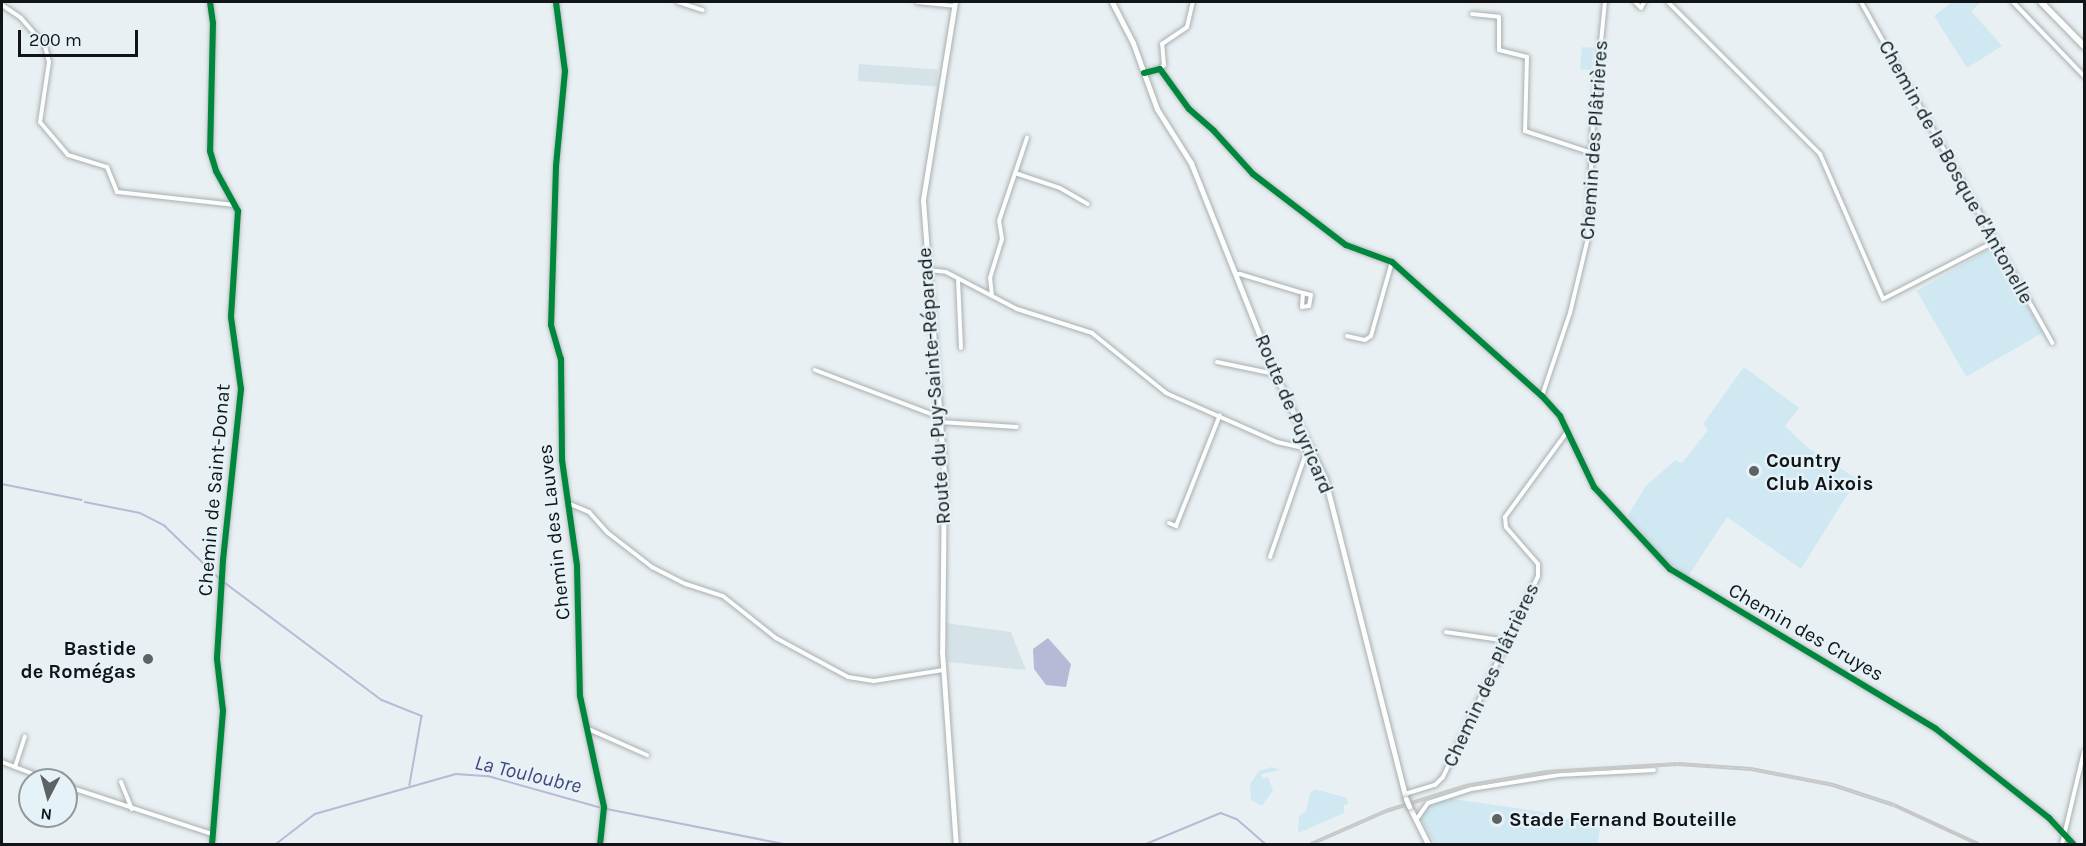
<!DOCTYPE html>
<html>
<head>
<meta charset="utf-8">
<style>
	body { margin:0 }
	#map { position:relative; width:2086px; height:846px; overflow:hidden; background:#e9f0f3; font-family:Karla,sans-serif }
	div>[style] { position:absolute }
	.built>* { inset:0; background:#d5e3e9; transform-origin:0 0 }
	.green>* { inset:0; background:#d0e8f1; transform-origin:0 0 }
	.water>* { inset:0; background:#b7bad6 }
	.stream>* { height:1.5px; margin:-0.75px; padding:0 0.75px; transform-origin:0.75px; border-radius:0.75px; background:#b7bad6 }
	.roads { filter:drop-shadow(0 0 2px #a9aeb0) drop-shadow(0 0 2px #a9aeb0) }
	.street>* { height:4px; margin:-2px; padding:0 2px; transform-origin:2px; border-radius:2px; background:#fcfdfd }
	.secondary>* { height:5px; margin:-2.5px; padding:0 2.5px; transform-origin:2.5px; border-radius:2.5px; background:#fcfdfd }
	.primary>* { height:6px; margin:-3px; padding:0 3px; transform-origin:3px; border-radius:3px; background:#fcfdfd }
	.rail>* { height:4px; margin-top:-2px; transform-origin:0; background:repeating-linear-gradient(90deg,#e5f2f7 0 4.5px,#c6c8c8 0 9px); box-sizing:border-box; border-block:2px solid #c6c8c8 }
	.bridges { filter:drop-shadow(0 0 2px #a9aeb0) drop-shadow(0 0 2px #a9aeb0) }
	.secondary-bridge>* { height:5px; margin:-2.5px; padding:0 2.5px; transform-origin:2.5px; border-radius:2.5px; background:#fcfdfd }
	.cycleway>* { height:6px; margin:-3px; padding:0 3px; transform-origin:3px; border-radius:3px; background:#00873e }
	.dots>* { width:16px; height:16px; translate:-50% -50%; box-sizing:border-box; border:3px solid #e5f2f7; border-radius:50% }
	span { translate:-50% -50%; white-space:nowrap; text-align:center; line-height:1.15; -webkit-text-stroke:4.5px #e5f2f7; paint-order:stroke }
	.street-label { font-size:20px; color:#111517 }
	.poi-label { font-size:20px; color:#111517; font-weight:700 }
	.left { translate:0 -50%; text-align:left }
	.right { translate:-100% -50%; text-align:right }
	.water-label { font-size:21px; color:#474579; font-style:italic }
	.frame { position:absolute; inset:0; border:3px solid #111517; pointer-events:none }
	.north { position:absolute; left:18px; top:768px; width:60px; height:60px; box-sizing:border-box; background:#e5f2f7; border:2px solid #909a9d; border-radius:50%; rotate:186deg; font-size:16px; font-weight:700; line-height:24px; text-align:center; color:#111517 }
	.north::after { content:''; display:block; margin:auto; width:21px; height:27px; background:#5d6264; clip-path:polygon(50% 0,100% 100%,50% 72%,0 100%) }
	.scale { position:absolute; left:18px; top:30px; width:120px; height:27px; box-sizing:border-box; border:3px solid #111517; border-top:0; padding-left:8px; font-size:18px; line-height:21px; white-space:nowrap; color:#111517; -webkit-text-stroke:4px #e5f2f7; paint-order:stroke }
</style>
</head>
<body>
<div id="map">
	<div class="built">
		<i style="left:859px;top:64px;width:79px;height:17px;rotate:4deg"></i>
		<i style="clip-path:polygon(946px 623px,1011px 632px,1026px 670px,948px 662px)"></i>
	</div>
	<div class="green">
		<i style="clip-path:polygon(1952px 2px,1981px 2px,1971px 11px,2002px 46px,1967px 68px,1934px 16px)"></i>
		<i style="left:1582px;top:47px;width:11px;height:22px;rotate:5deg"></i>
		<i style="left:1993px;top:247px;width:99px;height:88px;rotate:60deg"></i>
		<i style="clip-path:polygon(1744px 367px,1799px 408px,1785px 426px,1807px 447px,1857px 479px,1801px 569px,1727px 517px,1687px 578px,1657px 553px,1628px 515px,1646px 486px,1675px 460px,1682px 463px,1708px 430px,1703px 424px)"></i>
		<i style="clip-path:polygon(1272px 767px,1280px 770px,1261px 774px,1263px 779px,1268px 777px,1273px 790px,1262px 806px,1251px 800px,1250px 784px,1259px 771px)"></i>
		<i style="clip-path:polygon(1315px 789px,1347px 798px,1348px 804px,1344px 805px,1344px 813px,1298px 833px,1299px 816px,1306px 811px,1310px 793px)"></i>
		<i style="clip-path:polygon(1446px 798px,1536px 811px,1600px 826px,1598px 844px,1435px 844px,1419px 816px,1427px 806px)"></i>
	</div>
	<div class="water">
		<i style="clip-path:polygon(1048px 638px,1071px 664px,1066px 687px,1046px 685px,1034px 669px,1033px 649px)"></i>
	</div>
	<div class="stream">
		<i style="left:2px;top:484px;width:81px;rotate:11.4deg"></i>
		<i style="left:85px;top:502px;width:56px;rotate:11.3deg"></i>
		<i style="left:140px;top:513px;width:28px;rotate:27deg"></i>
		<i style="left:165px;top:526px;width:76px;rotate:43.9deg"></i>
		<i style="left:224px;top:582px;width:197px;rotate:36.8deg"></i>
		<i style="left:382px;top:700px;width:43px;rotate:21.8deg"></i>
		<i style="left:422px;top:716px;width:70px;rotate:99.9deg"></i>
		<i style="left:607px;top:809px;width:180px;rotate:11.2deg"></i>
		<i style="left:276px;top:844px;width:49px;rotate:-37.6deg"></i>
		<i style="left:315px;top:814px;width:147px;rotate:-15.8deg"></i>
		<i style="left:456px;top:774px;width:32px;rotate:4deg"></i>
		<i style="left:488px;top:776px;width:118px;rotate:15.7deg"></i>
		<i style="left:1146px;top:844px;width:81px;rotate:-22.5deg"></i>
		<i style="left:1221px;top:813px;width:17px;rotate:21deg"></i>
		<i style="left:1237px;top:819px;width:38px;rotate:41deg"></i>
	</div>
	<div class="roads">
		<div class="street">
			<i style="left:210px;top:2px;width:21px;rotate:82deg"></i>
			<i style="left:213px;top:23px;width:128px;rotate:91.3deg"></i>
			<i style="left:210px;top:151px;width:21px;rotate:73deg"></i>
			<i style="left:216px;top:171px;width:46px;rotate:61.2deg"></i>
			<i style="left:238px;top:211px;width:106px;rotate:93.8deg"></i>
			<i style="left:231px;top:317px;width:73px;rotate:82.1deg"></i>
			<i style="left:241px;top:389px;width:172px;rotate:96deg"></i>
			<i style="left:223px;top:560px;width:99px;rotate:93.5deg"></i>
			<i style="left:217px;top:659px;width:52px;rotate:83.4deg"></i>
			<i style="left:223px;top:711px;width:133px;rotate:94.7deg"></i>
			<i style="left:556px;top:2px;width:70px;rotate:82.6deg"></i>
			<i style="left:565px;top:71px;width:96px;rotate:95.4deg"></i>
			<i style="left:556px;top:167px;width:158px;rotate:91.8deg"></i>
			<i style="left:551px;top:325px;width:35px;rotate:74deg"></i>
			<i style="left:561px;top:359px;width:101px;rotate:89.4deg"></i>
			<i style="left:562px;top:460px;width:107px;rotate:81.9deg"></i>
			<i style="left:577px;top:566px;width:130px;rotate:88.7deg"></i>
			<i style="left:580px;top:696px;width:114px;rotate:77.8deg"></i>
			<i style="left:604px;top:807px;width:37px;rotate:96deg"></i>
			<i style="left:678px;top:2px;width:26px;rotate:18deg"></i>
			<i style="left:917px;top:2px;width:37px;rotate:6deg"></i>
			<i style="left:1635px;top:2px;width:8px;rotate:45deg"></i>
			<i style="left:1641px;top:8px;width:7px;rotate:-63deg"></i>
			<i style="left:1668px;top:2px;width:215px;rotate:45deg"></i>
			<i style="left:1820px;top:154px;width:158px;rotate:66.5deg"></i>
			<i style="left:1883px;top:299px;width:125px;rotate:-27.2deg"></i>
			<i style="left:1861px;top:2px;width:391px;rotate:60.7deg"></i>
			<i style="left:2013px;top:2px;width:103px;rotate:46.2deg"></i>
			<i style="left:2px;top:5px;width:23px;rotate:34deg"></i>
			<i style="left:21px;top:18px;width:37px;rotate:49deg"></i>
			<i style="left:45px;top:46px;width:16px;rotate:76deg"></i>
			<i style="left:49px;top:62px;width:61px;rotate:98.5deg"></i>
			<i style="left:40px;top:122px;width:43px;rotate:49.7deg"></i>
			<i style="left:68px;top:155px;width:41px;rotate:17.1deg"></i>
			<i style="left:107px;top:167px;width:27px;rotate:68deg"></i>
			<i style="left:117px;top:192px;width:119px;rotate:6.3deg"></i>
			<i style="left:1472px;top:14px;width:27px;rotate:6deg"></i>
			<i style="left:1499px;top:17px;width:33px;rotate:90deg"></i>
			<i style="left:1499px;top:50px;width:29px;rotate:14deg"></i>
			<i style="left:1527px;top:57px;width:74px;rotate:91.5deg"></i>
			<i style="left:1525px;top:131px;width:71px;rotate:18.2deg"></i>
			<i style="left:1160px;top:69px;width:6px;rotate:-45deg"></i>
			<i style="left:1164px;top:65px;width:21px;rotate:-95deg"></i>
			<i style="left:1162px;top:44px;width:30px;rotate:-34deg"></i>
			<i style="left:1187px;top:27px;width:26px;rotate:-77deg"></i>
			<i style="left:1144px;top:73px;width:16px;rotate:-14deg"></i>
			<i style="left:1160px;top:69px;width:49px;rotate:54.1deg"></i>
			<i style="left:1189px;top:109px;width:33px;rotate:41deg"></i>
			<i style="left:1214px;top:131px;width:58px;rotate:47.8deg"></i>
			<i style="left:1253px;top:174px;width:117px;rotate:37.4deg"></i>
			<i style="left:1346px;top:245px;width:49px;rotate:20.3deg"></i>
			<i style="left:1392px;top:262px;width:201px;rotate:41.8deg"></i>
			<i style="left:1542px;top:396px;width:27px;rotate:48deg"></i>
			<i style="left:1560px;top:416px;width:79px;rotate:64.4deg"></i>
			<i style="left:1594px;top:487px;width:112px;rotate:47.2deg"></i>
			<i style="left:1670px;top:569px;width:310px;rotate:31deg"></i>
			<i style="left:1936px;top:729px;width:144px;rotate:38.2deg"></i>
			<i style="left:2049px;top:818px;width:35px;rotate:47deg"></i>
			<i style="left:1015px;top:173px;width:47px;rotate:18.4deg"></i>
			<i style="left:1060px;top:188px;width:32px;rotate:30deg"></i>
			<i style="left:928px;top:270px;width:18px;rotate:6deg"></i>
			<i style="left:946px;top:272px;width:80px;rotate:27.5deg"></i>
			<i style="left:1017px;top:309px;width:79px;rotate:17.7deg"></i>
			<i style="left:1092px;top:333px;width:95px;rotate:39deg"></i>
			<i style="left:1166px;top:393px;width:121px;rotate:23.8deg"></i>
			<i style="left:1277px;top:442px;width:36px;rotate:13deg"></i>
			<i style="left:1238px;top:274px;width:2px"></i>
			<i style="left:1240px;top:274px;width:66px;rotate:16.8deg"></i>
			<i style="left:1303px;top:293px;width:8px;rotate:14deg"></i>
			<i style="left:1311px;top:295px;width:11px;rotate:100deg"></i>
			<i style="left:1309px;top:306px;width:7px;rotate:172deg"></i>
			<i style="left:1302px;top:307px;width:14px;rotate:-86deg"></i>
			<i style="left:958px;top:279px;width:69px;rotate:87.5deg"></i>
			<i style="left:992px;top:296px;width:18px;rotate:-96deg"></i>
			<i style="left:990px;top:278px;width:41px;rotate:-72.9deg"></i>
			<i style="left:1002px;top:239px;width:18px;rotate:-99deg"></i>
			<i style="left:999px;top:221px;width:88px;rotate:-71.4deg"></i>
			<i style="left:1347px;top:336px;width:18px;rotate:13deg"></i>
			<i style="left:1365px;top:340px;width:7px;rotate:-34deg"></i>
			<i style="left:1371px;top:336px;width:77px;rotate:-74.2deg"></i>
			<i style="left:1217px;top:362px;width:59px;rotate:11.7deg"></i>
			<i style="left:815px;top:370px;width:133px;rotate:20.8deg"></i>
			<i style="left:1542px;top:396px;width:88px;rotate:-71.4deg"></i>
			<i style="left:1570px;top:313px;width:77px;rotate:-76.5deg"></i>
			<i style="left:1588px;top:238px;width:116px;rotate:-87.5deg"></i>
			<i style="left:1593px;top:122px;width:121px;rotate:-84.3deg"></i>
			<i style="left:940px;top:422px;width:77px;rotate:3.7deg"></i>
			<i style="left:570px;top:504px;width:21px;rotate:23deg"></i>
			<i style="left:589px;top:512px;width:28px;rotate:48deg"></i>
			<i style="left:608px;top:533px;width:56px;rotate:37.7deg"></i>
			<i style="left:652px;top:567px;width:38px;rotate:27deg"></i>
			<i style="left:686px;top:584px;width:39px;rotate:18deg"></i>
			<i style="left:723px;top:596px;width:68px;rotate:38.4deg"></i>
			<i style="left:776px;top:638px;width:82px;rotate:28.4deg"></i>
			<i style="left:848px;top:677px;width:26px;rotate:9deg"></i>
			<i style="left:874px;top:681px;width:70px;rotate:-9.1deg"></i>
			<i style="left:1169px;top:523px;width:8px;rotate:23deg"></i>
			<i style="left:1176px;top:526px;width:119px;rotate:-68.4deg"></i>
			<i style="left:1270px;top:557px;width:113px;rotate:-70.9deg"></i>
			<i style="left:1446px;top:632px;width:62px;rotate:8.4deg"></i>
			<i style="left:586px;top:728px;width:67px;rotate:23.9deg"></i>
			<i style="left:2px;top:762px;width:50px;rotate:21deg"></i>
			<i style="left:15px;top:767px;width:32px;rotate:-72deg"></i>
			<i style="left:121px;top:782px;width:29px;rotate:68deg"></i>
			<i style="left:66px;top:786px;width:154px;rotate:18.2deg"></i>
			<i style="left:1405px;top:794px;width:31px;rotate:-17deg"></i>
			<i style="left:1435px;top:785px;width:11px;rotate:-45deg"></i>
			<i style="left:1443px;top:777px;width:222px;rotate:-64.7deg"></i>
			<i style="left:1538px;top:576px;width:12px;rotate:-90deg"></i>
			<i style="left:1538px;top:564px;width:49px;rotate:-130.9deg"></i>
			<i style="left:1506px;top:527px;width:10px;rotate:-96deg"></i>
			<i style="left:1505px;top:517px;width:105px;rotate:-53.9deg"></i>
			<i style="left:1416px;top:820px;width:21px;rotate:-55deg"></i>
			<i style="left:1428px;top:803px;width:45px;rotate:-18deg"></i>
			<i style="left:1471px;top:789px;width:89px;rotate:-9deg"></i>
			<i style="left:1559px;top:775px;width:95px;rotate:-3deg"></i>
			<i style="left:2062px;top:844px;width:95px;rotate:-76.6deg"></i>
		</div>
		<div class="secondary">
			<i style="left:955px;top:2px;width:201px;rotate:99.2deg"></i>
			<i style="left:923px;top:200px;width:275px;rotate:85.6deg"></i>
			<i style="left:944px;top:474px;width:177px;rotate:90.6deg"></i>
			<i style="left:942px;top:651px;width:194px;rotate:85.9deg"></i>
			<i style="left:1112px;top:2px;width:46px;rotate:62.9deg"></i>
			<i style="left:1133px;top:43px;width:70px;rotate:70deg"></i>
			<i style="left:1157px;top:109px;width:64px;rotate:57.8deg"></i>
			<i style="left:1191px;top:163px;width:227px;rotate:68.3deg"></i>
			<i style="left:1275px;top:374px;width:116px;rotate:64.5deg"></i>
			<i style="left:1325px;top:479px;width:330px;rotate:75.8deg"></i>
			<i style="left:1409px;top:806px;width:42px;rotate:63.4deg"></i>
		</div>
		<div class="primary">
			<i style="left:2041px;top:2px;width:62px;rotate:45.7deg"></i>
		</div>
	</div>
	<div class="rail">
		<i style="left:1311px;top:844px;width:82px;rotate:-23.7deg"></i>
		<i style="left:1386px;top:811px;width:84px;rotate:-17.4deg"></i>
		<i style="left:1466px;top:786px;width:82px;rotate:-9.8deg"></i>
		<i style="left:1547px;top:772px;width:131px;rotate:-3.5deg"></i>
		<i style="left:1678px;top:764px;width:73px;rotate:3.9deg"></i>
		<i style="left:1751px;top:769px;width:84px;rotate:11deg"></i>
		<i style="left:1833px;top:785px;width:64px;rotate:18.2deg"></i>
		<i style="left:1894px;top:805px;width:93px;rotate:24.9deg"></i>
	</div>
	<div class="bridges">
		<div class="secondary-bridge">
			<i style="left:1406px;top:799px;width:8px;rotate:67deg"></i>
		</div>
	</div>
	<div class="cycleway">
		<i style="left:210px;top:2px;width:21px;rotate:82deg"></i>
		<i style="left:213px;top:23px;width:128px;rotate:91.3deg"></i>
		<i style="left:210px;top:151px;width:21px;rotate:73deg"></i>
		<i style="left:216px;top:171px;width:46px;rotate:61.2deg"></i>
		<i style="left:238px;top:211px;width:106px;rotate:93.8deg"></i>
		<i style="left:231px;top:317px;width:73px;rotate:82.1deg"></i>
		<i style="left:241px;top:389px;width:172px;rotate:96deg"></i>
		<i style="left:223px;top:560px;width:99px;rotate:93.5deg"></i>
		<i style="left:217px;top:659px;width:52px;rotate:83.4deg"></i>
		<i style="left:223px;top:711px;width:133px;rotate:94.7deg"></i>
		<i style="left:556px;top:2px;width:70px;rotate:82.6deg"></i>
		<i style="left:565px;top:71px;width:96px;rotate:95.4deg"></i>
		<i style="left:556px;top:167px;width:158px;rotate:91.8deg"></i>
		<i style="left:551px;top:325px;width:35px;rotate:74deg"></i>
		<i style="left:561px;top:359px;width:101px;rotate:89.4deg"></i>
		<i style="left:562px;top:460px;width:107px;rotate:81.9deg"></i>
		<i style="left:577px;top:566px;width:130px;rotate:88.7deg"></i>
		<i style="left:580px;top:696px;width:114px;rotate:77.8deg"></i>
		<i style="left:604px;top:807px;width:37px;rotate:96deg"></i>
		<i style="left:1144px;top:73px;width:16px;rotate:-14deg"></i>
		<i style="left:1160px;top:69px;width:49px;rotate:54.1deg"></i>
		<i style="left:1189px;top:109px;width:33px;rotate:41deg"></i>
		<i style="left:1214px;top:131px;width:58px;rotate:47.8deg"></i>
		<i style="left:1253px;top:174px;width:117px;rotate:37.4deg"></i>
		<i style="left:1346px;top:245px;width:49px;rotate:20.3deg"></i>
		<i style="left:1392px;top:262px;width:201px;rotate:41.8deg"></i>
		<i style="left:1542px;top:396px;width:27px;rotate:48deg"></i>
		<i style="left:1560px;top:416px;width:79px;rotate:64.4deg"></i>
		<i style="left:1594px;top:487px;width:112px;rotate:47.2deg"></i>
		<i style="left:1670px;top:569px;width:310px;rotate:31deg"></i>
		<i style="left:1936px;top:729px;width:144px;rotate:38.2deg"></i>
		<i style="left:2049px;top:818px;width:35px;rotate:47deg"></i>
	</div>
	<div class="dots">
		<i style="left:1754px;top:471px;background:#5d6264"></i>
		<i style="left:148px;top:659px;background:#5d6264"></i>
		<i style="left:1497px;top:819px;background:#5d6264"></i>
	</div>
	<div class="street-label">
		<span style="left:1594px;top:140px;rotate:-86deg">Chemin des Plâtrières</span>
		<span style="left:1956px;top:172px;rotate:61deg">Chemin de la Bosque d'Antonelle</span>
		<span style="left:934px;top:386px;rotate:-94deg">Route du Puy-Sainte-Réparade</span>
		<span style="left:1294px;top:414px;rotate:67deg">Route de Puyricard</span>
		<span style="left:214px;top:490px;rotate:-85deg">Chemin de Saint-Donat</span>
		<span style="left:554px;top:532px;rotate:-96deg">Chemin des Lauves</span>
		<span style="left:1806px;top:632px;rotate:30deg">Chemin des Cruyes</span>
		<span style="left:1491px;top:675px;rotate:-65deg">Chemin des Plâtrières</span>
	</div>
	<div class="poi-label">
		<span class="left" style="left:1766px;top:472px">Country<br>Club Aixois</span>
		<span class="right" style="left:136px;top:660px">Bastide<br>de Romégas</span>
		<span class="left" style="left:1509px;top:819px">Stade Fernand Bouteille</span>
	</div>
	<div class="water-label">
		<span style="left:528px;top:774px;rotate:13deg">La Touloubre</span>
	</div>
	<div class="frame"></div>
	<div class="north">N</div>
	<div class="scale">200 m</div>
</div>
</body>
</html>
